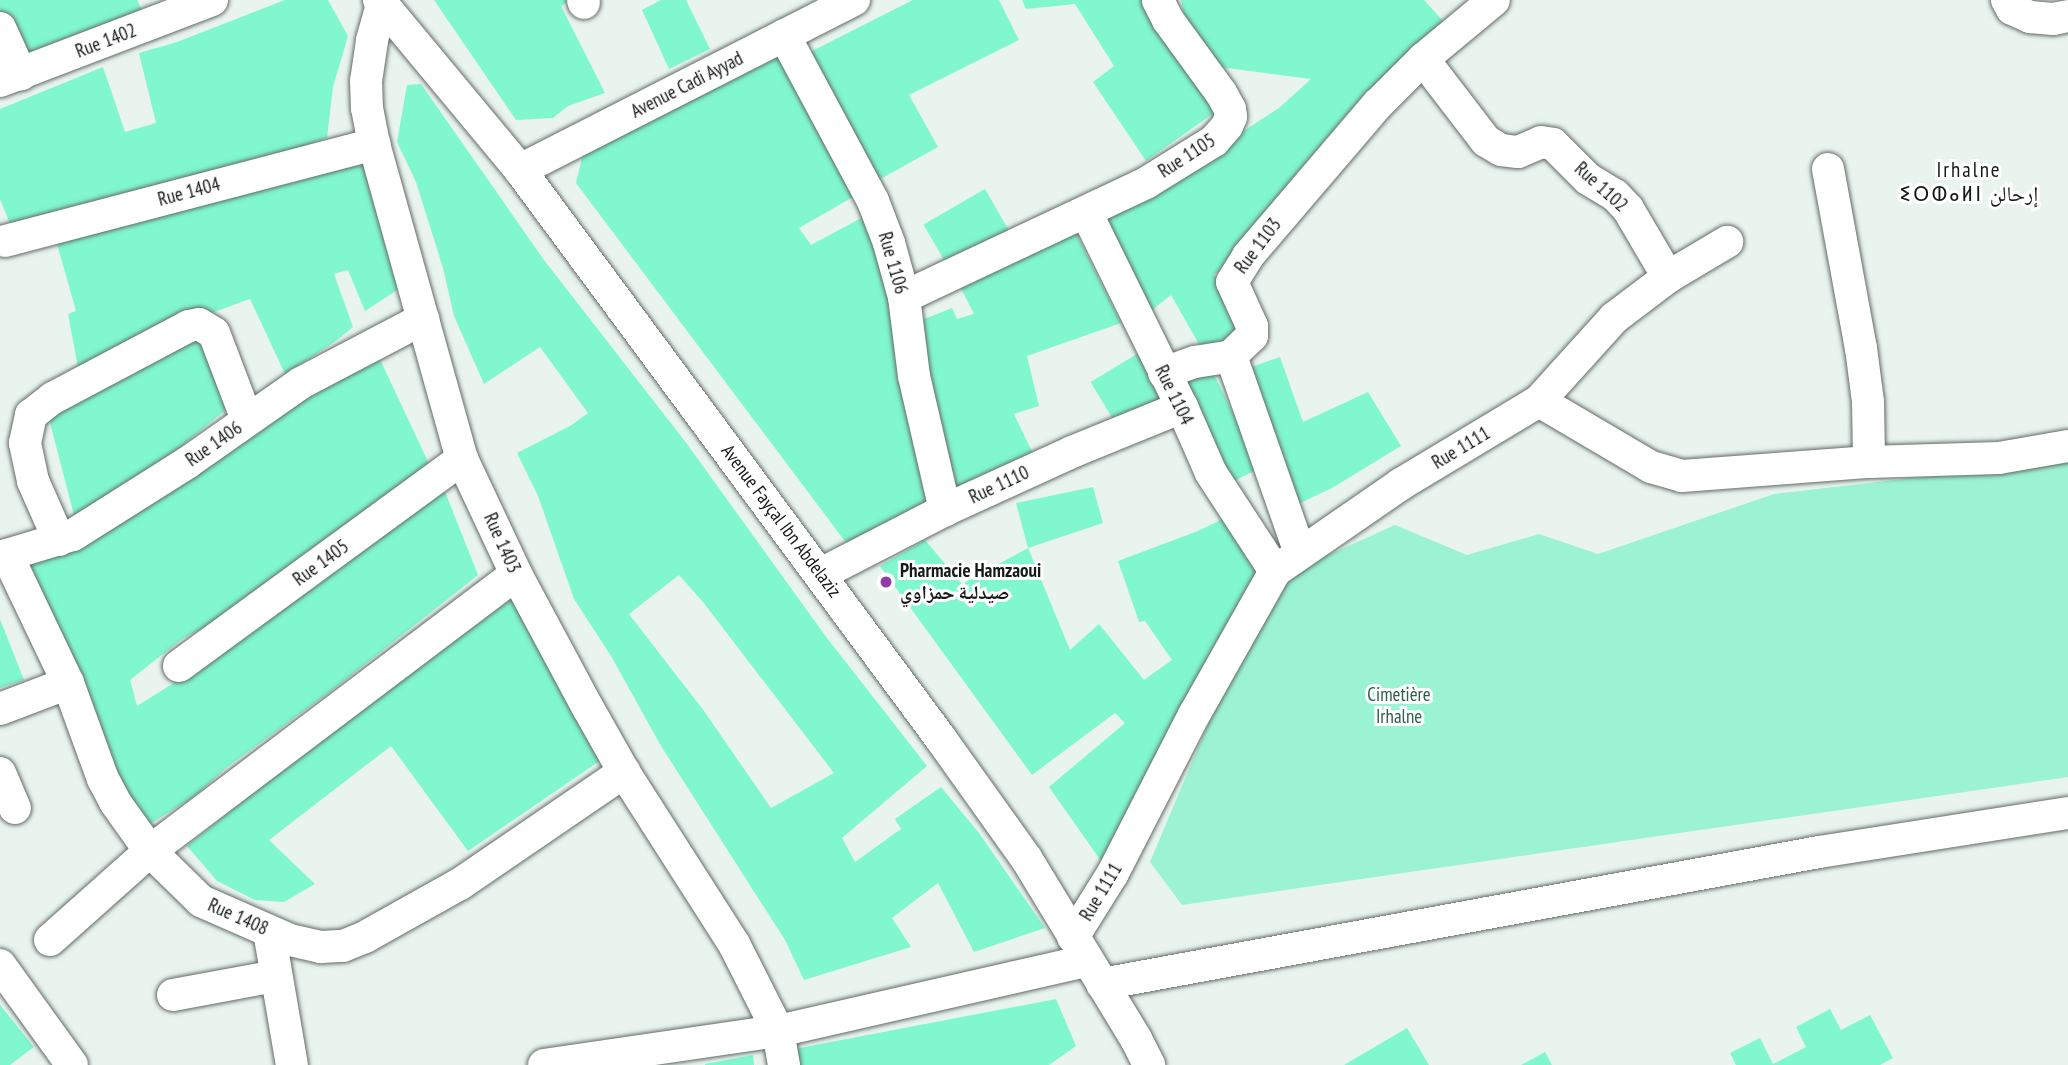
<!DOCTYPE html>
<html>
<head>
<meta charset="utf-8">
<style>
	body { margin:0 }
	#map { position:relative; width:2068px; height:1065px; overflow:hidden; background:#e9f4ef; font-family:"PT Sans Narrow","Noto Naskh Arabic","Noto Sans Tifinagh",sans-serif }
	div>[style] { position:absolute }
	.green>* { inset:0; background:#9cf3d3 }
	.building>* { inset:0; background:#81f7cf; transform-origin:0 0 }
	.roads { filter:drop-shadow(0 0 2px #626b68) drop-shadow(0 0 2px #626b68) }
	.minor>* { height:32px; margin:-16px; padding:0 16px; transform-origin:16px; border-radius:16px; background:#fff }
	.dots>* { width:19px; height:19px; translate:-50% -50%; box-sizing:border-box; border:4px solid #fff; border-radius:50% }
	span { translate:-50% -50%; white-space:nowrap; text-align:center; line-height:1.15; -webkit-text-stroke:6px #fff; paint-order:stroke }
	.street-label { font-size:19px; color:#151917 }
	.poi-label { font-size:19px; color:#151917; font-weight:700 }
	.left { translate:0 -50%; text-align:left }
	.park-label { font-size:19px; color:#2c5e4d }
	.neighbourhood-label { font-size:21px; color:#151917; letter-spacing:2px }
</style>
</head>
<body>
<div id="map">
	<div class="green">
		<i style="clip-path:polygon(2068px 460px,2068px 777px,1182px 905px,1150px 862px,1251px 622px,1293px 571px,1395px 525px,1467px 555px,1539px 534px,1598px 554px,1774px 494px)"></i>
	</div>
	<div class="building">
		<i style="clip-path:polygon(0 0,137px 0,144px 14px,25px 54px,0 11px)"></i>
		<i style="clip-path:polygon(285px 0,328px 0,348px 36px,333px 87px,327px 138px,254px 163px,14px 234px,0 199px,0 109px,103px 67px,125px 132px,156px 123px,139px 53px,177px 42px)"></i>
		<i style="clip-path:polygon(434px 0,571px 0,561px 6px,605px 93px,568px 106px,553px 118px,516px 120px)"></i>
		<i style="clip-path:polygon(661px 0,686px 0,710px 49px,669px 69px,642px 10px)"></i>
		<i style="clip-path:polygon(913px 0,999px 0,1019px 40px,909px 95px,938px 147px,877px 181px,810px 52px)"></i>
		<i style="clip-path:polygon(1022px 0,1143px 0,1218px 110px,1146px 161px,1093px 82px,1114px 66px,1075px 4px,1026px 9px)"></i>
		<i style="clip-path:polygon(1181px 0,1424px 0,1452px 31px,1376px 95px,1367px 91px,1292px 179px,1229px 264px,1214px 275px,1239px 304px,1234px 338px,1204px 353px,1171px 295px,1143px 317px,1097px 226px,1279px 108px,1311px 79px,1204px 65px,1184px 14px)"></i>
		<i style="clip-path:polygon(780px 55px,853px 197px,799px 228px,811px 245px,865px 216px,884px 270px,884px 288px,893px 310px,933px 502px,847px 544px,576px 183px,584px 150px)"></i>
		<i style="clip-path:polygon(evenodd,421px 84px,544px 260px,687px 444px,827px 638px,927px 766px,842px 838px,855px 862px,901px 829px,895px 819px,941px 787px,979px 833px,1045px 928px,974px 952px,938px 883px,892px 918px,911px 947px,804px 980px,785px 940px,661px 746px,611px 656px,574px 599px,538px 496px,517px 453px,570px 426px,588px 413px,540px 347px,484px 384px,454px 316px,443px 268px,416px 182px,397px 142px,407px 85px,421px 84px,679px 575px,703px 602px,834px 773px,771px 808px,704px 711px,629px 614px,679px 575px)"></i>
		<i style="clip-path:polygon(375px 162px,411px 281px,365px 311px,348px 270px,334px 274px,353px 327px,336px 341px,285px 374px,250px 299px,192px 320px,79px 373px,68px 314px,76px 311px,57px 244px,258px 187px)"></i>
		<i style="left:985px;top:189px;width:52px;height:71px;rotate:60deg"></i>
		<i style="clip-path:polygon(1070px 221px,1121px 323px,1027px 356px,1039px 406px,1014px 414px,1039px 466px,955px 500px,909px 325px,952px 308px,957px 319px,974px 314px,956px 279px)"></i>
		<i style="clip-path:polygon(198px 335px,229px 407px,155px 468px,153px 465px,128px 488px,76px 523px,47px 411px)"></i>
		<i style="left:1142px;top:351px;width:58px;height:60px;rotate:59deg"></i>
		<i style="clip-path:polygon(377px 353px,431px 468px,216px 621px,182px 639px,130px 680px,137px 706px,177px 681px,442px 484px,478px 575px,335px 688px,226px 768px,195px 796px,142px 829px,22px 565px)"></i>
		<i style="clip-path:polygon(1280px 357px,1303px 422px,1368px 392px,1401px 446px,1332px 488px,1292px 507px,1240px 371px)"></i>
		<i style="left:1209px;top:364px;width:116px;height:38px;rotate:64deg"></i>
		<i style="clip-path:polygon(1093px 487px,1103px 523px,1028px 548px,1016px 503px)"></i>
		<i style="clip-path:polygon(1233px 514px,1264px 561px,1156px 755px,1137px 804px,1106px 868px,1049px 787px,1125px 723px,1115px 713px,1032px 775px,880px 566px,925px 540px,962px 584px,1028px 548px,1070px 650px,1099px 624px,1144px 680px,1172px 660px,1145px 621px,1139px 622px,1118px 561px,1198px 531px)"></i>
		<i style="clip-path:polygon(514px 597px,570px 710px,601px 760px,468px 851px,391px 746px,269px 840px,315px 884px,284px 902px,255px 900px,217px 881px,187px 846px,286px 766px)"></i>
		<i style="clip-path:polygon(0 619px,24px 680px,0 688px)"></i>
		<i style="clip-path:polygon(1056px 999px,1076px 1046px,1049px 1065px,792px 1065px,789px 1050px)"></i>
		<i style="clip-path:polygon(0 1005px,34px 1047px,10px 1065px,0 1065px)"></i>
		<i style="clip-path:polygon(1830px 1009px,1841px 1030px,1870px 1015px,1893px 1058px,1880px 1065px,1736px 1065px,1730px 1053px,1760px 1038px,1773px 1064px,1806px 1047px,1796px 1027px)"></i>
		<i style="clip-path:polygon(1407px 1028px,1429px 1065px,1344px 1065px)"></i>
		<i style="clip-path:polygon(1545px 1052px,1552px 1065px,1521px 1065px)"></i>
		<i style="clip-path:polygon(753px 1055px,754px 1065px,705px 1065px,705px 1064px)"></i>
	</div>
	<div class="roads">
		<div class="minor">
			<i style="left:379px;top:0;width:221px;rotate:50.3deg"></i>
			<i style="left:520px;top:170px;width:708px;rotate:53.5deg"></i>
			<i style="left:941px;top:739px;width:146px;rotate:54.5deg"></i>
			<i style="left:1026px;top:858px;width:212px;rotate:58.7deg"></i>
			<i style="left:1136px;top:1039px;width:29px;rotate:63deg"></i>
			<i style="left:583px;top:0;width:3px;rotate:72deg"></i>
			<i style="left:2007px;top:0;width:10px;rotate:61deg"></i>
			<i style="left:2012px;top:9px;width:20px;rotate:24deg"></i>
			<i style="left:2030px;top:17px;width:23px;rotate:5deg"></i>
			<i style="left:2053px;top:19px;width:15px;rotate:-11deg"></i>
			<i style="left:382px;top:5px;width:37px;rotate:106deg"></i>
			<i style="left:372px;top:41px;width:40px;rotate:98.5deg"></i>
			<i style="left:366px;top:81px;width:27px;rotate:88deg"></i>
			<i style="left:367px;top:108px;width:37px;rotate:79deg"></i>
			<i style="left:374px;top:144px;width:327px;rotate:74.4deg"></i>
			<i style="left:462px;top:459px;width:127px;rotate:64.8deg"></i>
			<i style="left:516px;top:574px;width:152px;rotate:61.8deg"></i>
			<i style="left:588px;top:708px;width:73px;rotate:60.6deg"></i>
			<i style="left:624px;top:772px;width:204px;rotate:57.4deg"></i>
			<i style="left:734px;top:944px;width:97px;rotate:63.2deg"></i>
			<i style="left:778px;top:1031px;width:35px;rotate:80deg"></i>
			<i style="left:0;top:28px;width:51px;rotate:65.5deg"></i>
			<i style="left:784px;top:35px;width:188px;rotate:61.8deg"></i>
			<i style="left:873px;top:201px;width:45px;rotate:69.1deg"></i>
			<i style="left:889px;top:243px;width:56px;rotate:74.5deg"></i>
			<i style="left:904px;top:297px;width:80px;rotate:82.8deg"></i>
			<i style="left:914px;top:376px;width:138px;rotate:77deg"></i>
			<i style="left:1423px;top:59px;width:103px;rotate:52.5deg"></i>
			<i style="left:1486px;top:141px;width:17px;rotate:31deg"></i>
			<i style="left:1501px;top:150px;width:17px;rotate:7deg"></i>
			<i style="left:1518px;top:152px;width:25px;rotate:-23deg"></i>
			<i style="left:1541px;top:142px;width:12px;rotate:9deg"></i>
			<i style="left:1553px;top:144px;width:49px;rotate:45deg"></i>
			<i style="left:1588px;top:179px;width:31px;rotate:31deg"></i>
			<i style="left:1615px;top:195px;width:19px;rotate:47deg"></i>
			<i style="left:1628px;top:209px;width:79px;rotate:59.5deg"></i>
			<i style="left:0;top:81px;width:227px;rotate:-20.9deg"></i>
			<i style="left:1828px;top:169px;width:182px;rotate:79.6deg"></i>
			<i style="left:1861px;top:348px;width:54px;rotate:82.6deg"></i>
			<i style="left:1868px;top:402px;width:60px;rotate:89deg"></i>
			<i style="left:520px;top:170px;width:375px;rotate:-27deg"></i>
			<i style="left:1086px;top:212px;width:217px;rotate:63.8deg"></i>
			<i style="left:1182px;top:407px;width:72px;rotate:66.3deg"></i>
			<i style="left:1211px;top:473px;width:117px;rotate:56.9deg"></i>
			<i style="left:5px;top:241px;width:382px;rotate:-14.7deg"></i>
			<i style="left:904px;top:297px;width:268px;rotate:-25.2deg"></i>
			<i style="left:1146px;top:183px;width:80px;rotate:-31.7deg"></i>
			<i style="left:1214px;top:141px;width:20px;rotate:-49deg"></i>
			<i style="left:1227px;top:126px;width:10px;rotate:-66deg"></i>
			<i style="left:1231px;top:117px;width:8px;rotate:-97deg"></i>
			<i style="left:1230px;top:109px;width:18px;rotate:-119deg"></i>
			<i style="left:1221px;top:93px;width:90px;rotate:-126deg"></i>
			<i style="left:1168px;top:20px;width:22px;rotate:-117deg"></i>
			<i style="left:1164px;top:373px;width:33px;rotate:-20deg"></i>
			<i style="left:1195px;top:362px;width:36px;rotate:-9deg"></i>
			<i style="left:1539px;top:401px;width:130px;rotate:30.5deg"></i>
			<i style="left:1651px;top:467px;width:32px;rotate:16deg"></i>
			<i style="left:1682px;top:476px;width:188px;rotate:-4.3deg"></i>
			<i style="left:1869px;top:462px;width:130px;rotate:-1.8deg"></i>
			<i style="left:1999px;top:458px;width:70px;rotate:-9.9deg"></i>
			<i style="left:59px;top:540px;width:64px;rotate:-113.8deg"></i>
			<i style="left:33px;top:481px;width:39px;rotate:-102deg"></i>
			<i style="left:25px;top:443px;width:29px;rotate:-78deg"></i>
			<i style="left:31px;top:415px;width:28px;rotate:-38deg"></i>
			<i style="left:53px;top:398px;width:154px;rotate:-27.9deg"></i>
			<i style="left:189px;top:326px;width:10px;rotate:-11deg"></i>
			<i style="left:199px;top:324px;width:17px;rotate:31deg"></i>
			<i style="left:214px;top:333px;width:93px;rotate:69.2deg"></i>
			<i style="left:1300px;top:553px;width:209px;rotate:-109.3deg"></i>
			<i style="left:1231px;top:356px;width:29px;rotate:-44deg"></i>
			<i style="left:1252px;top:336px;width:10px;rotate:-90deg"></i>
			<i style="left:1252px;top:326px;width:48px;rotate:-114.4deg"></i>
			<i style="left:1232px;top:282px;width:31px;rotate:-58deg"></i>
			<i style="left:1248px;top:256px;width:200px;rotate:-49.5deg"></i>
			<i style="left:1378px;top:104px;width:64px;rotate:-45deg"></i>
			<i style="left:1423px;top:59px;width:92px;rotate:-39.7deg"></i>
			<i style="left:7px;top:555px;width:142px;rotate:64.5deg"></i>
			<i style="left:68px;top:683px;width:102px;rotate:70deg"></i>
			<i style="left:103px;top:779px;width:26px;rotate:62deg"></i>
			<i style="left:115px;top:802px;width:60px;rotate:54.5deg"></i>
			<i style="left:150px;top:851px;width:71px;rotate:44.4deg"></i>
			<i style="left:201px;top:901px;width:97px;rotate:23.7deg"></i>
			<i style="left:290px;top:940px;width:32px;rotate:13deg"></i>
			<i style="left:321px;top:947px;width:22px;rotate:-3deg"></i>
			<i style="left:343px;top:946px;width:24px;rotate:-22deg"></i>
			<i style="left:365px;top:937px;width:109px;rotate:-29.2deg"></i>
			<i style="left:460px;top:884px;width:199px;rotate:-34.3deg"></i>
			<i style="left:0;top:557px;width:76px;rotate:-16.8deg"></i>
			<i style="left:73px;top:535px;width:135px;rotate:-32.3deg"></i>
			<i style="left:187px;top:463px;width:139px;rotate:-35.1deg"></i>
			<i style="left:301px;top:383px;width:138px;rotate:-27.7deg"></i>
			<i style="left:821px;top:574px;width:140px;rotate:-27.3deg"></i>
			<i style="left:945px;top:510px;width:140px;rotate:-24.5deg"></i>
			<i style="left:1072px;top:452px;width:119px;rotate:-22.2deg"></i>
			<i style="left:179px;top:666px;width:351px;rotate:-36.2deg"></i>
			<i style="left:0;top:709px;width:73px;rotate:-20.9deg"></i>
			<i style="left:0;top:773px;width:38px;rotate:67deg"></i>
			<i style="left:269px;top:931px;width:136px;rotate:80.3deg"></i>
			<i style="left:1073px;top:937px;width:75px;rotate:-58deg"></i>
			<i style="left:1113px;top:873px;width:178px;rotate:-62.9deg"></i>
			<i style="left:1194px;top:715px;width:165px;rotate:-60.6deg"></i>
			<i style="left:1275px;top:571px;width:153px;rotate:-34.6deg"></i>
			<i style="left:1401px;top:484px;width:161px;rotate:-31deg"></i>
			<i style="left:1539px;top:401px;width:112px;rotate:-47.9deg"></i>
			<i style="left:1614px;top:318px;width:68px;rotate:-37.2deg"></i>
			<i style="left:1668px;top:277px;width:69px;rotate:-30.7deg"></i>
			<i style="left:50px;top:940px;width:134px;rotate:-41.7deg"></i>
			<i style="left:150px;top:851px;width:459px;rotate:-37.1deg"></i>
			<i style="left:0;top:965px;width:123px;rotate:54.2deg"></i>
			<i style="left:1102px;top:984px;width:729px;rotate:-10.43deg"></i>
			<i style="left:1819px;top:852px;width:252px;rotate:-8.9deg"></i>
			<i style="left:173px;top:995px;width:105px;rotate:-10.5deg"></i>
			<i style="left:544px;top:1065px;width:236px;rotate:-8.3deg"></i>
			<i style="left:778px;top:1031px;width:317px;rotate:-12.8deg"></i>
		</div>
	</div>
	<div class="dots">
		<i style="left:886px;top:582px;background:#923ba7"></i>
	</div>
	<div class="street-label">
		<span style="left:106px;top:41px;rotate:-21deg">Rue 1402</span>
		<span style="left:687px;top:85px;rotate:-27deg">Avenue Cadi Ayyad</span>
		<span style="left:1187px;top:156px;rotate:-33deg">Rue 1105</span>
		<span style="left:1601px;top:187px;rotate:42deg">Rue 1102</span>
		<span style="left:189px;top:192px;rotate:-15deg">Rue 1404</span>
		<span style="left:1258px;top:246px;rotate:-53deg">Rue 1103</span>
		<span style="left:893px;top:263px;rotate:74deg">Rue 1106</span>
		<span style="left:1174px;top:395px;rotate:64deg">Rue 1104</span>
		<span style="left:214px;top:444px;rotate:-35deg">Rue 1406</span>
		<span style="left:1461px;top:448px;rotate:-31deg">Rue 1111</span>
		<span style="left:999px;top:485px;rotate:-25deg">Rue 1110</span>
		<span style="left:781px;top:521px;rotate:53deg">Avenue Fayçal Ibn Abdelaziz</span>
		<span style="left:502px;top:543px;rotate:66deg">Rue 1403</span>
		<span style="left:321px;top:563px;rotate:-36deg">Rue 1405</span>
		<span style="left:1101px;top:892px;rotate:-59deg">Rue 1111</span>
		<span style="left:238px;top:917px;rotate:24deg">Rue 1408</span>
	</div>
	<div class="poi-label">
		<span class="left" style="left:900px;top:582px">Pharmacie Hamzaoui<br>صيدلية حمزاوي</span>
	</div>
	<div class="park-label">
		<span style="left:1399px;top:706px">Cimetière<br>Irhalne</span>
	</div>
	<div class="neighbourhood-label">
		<span style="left:1969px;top:182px">Irhalne<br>ⵉⵔⵀⴰⵍⵏ إرحالن</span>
	</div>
</div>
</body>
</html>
